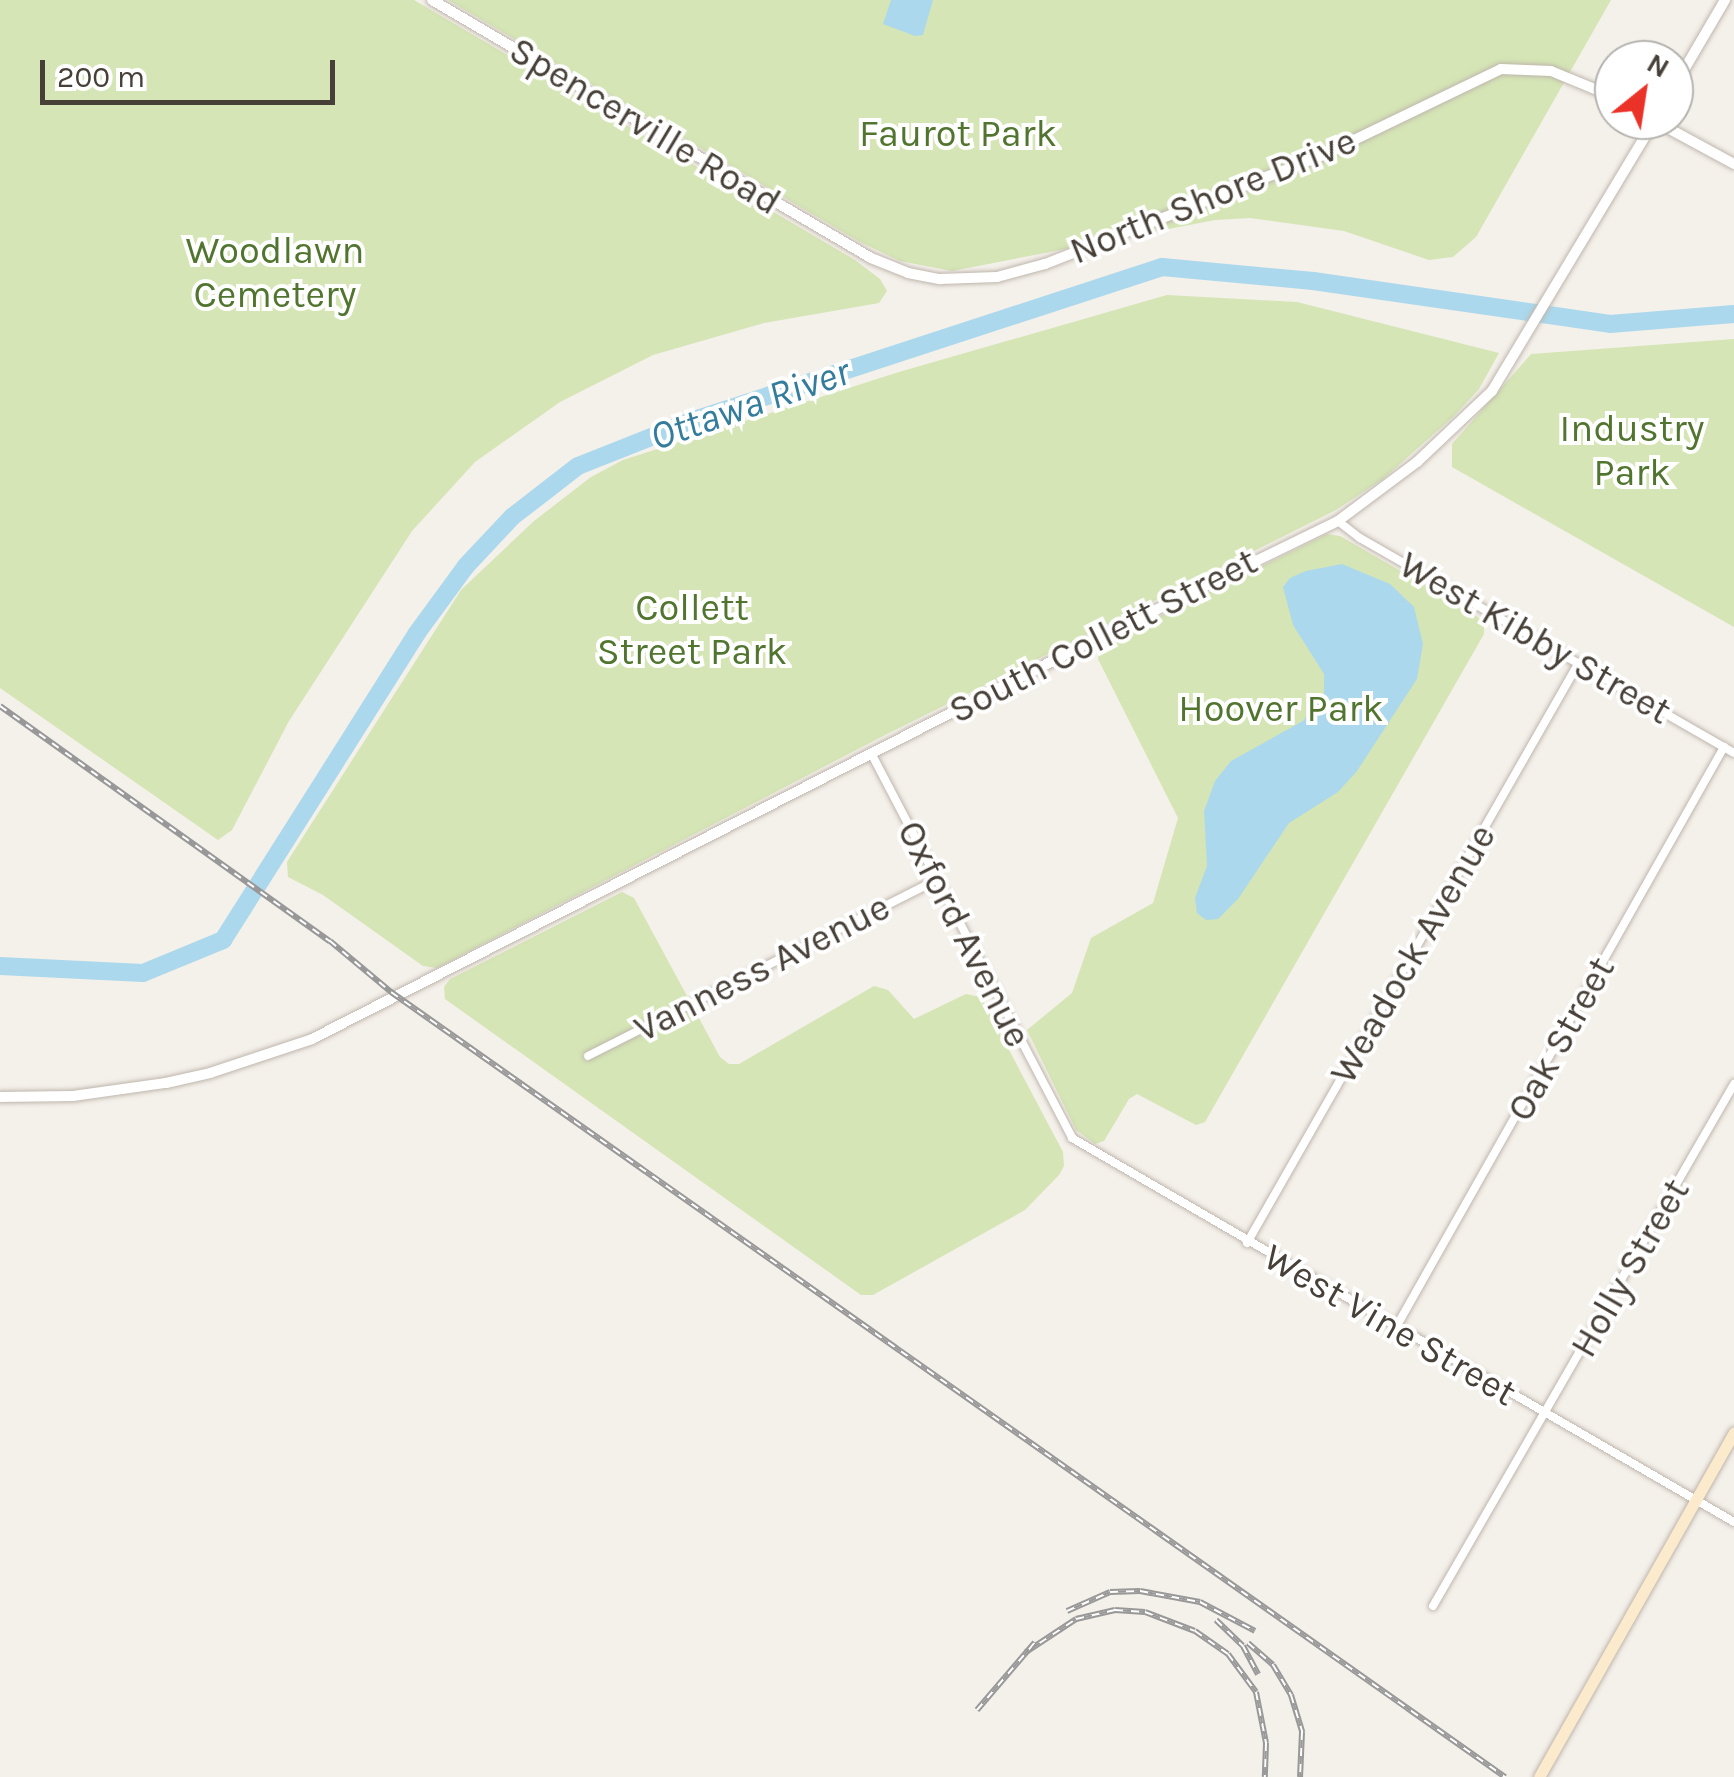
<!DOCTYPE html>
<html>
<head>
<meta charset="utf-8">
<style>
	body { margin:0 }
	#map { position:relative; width:1734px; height:1777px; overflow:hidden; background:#f4f0ea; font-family:Karla,sans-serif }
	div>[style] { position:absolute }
	.green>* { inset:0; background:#d5e5b5 }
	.water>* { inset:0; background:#abd8ec }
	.river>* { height:18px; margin:-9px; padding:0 9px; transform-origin:9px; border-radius:9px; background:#abd8ec }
	.roads { filter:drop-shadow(0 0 2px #bfb6ad) drop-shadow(0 0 2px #bfb6ad) }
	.minor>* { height:8px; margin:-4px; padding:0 4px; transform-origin:4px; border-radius:4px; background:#fff }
	.tertiary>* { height:10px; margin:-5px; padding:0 5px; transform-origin:5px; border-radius:5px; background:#fff }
	.secondary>* { height:11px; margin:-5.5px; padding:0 5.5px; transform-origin:5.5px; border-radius:5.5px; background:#fbebcc }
	.rail>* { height:6px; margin-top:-3px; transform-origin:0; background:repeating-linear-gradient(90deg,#fff 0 8px,#989898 0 16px); box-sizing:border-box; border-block:2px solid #989898 }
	span { translate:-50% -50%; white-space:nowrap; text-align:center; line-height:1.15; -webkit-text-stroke:8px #fff; paint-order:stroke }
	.street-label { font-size:38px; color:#474038 }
	.park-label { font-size:38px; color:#51752f }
	.water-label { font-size:40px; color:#347c9c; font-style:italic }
	.north { position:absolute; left:1594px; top:40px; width:100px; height:100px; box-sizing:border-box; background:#fff; border:2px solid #b5b3af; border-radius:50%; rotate:30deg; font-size:28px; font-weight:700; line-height:40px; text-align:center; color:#474038 }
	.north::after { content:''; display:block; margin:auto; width:35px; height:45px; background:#eb3229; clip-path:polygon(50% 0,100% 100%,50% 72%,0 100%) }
	.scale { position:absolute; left:40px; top:60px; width:295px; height:45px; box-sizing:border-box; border:5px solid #474038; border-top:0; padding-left:12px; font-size:30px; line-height:35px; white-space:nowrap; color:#474038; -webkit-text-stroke:8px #fff; paint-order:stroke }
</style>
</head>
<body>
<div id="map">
	<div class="green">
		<i style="clip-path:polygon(0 0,414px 0,855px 260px,880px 279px,887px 291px,879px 303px,764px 323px,653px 355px,560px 402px,475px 462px,412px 531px,289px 721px,232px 830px,218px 840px,0 688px)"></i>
		<i style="clip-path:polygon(448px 0,1611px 0,1476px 237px,1453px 257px,1429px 260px,1344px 231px,1250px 218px,1215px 220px,952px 271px,900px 261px,860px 242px)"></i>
		<i style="clip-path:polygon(1167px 295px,1297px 302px,1499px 353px,1479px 389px,1454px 416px,1383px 479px,1336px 510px,885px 735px,437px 968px,423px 966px,323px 895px,288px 877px,287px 862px,461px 590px,534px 521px,591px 477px,623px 460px,899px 372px)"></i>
		<i style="clip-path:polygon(1734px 339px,1734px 627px,1452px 467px,1452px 444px,1531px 354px)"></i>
		<i style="clip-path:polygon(1327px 534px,1340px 536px,1470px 611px,1484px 622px,1484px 634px,1205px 1122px,1196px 1125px,1137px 1094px,1129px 1099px,1104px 1141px,1095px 1144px,1076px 1130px,1027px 1030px,1072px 993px,1091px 938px,1153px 903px,1178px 818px,1098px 659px,1098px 647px)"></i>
		<i style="clip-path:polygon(622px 892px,634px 898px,720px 1057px,729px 1064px,739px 1064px,874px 986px,888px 990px,914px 1019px,966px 994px,981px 997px,1063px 1152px,1064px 1166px,1059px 1175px,1025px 1210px,873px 1295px,861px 1295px,445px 999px,444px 987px,450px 979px)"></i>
	</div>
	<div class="water">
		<i style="clip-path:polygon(891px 0,933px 0,923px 35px,915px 36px,883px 24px)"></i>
		<i style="clip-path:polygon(1342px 564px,1390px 584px,1414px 607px,1423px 644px,1417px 679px,1357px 771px,1338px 792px,1289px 823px,1238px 899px,1218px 919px,1206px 920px,1197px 913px,1195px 898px,1207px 866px,1204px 811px,1215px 781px,1231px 761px,1303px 721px,1324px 693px,1324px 674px,1293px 625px,1283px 587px,1290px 578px,1306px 571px)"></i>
	</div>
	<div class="river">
		<i style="left:0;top:966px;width:143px;rotate:2.8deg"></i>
		<i style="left:143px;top:973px;width:87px;rotate:-22.4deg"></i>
		<i style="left:223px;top:940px;width:363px;rotate:-57.7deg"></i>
		<i style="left:417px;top:633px;width:83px;rotate:-53.8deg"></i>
		<i style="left:466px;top:566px;width:67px;rotate:-46.8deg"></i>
		<i style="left:512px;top:517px;width:83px;rotate:-37.7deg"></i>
		<i style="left:578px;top:466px;width:128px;rotate:-21.6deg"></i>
		<i style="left:697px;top:419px;width:489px;rotate:-18.1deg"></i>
		<i style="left:1162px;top:267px;width:152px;rotate:5.3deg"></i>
		<i style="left:1313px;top:281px;width:300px;rotate:8.2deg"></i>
		<i style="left:1610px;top:324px;width:124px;rotate:-4.6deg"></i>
	</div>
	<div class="roads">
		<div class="minor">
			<i style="left:1338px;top:521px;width:28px;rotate:38deg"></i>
			<i style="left:1360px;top:538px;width:431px;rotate:29.9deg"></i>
			<i style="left:871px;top:753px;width:434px;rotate:62.4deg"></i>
			<i style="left:1072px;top:1138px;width:765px;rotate:30.12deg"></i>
			<i style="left:588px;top:1056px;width:390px;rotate:-26.8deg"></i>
			<i style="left:1247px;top:1243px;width:667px;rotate:-60.24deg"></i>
			<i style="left:1395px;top:1329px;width:669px;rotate:-60.52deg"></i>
			<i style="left:1433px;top:1606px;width:603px;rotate:-60.03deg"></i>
		</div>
		<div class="tertiary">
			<i style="left:432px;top:0;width:509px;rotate:30.44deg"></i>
			<i style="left:871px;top:258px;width:40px;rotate:22deg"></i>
			<i style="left:908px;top:273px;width:33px;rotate:11deg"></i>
			<i style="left:940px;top:279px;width:57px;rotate:-2deg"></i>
			<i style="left:997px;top:277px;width:50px;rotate:-15.2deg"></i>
			<i style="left:1045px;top:264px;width:301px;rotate:-21.4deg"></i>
			<i style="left:1325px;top:154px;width:195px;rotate:-25.8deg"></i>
			<i style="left:1501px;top:69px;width:50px;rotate:2.3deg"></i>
			<i style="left:1551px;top:71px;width:68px;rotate:22.4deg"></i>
			<i style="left:1674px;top:87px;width:101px;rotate:-59.6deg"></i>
			<i style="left:1653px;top:120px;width:92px;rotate:28.5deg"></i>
			<i style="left:0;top:1097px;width:73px;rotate:-0.8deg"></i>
			<i style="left:73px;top:1096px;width:94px;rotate:-8deg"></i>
			<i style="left:166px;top:1083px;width:45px;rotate:-12.8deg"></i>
			<i style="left:210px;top:1073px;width:108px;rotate:-18.4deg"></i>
			<i style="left:312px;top:1039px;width:869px;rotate:-27.04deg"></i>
			<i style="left:1086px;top:644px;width:280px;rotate:-26deg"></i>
			<i style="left:1338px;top:521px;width:99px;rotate:-36.8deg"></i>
			<i style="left:1417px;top:462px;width:103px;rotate:-43.4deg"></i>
			<i style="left:1492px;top:391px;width:316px;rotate:-59deg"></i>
		</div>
		<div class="secondary">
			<i style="left:1539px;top:1777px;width:396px;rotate:-60.5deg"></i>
		</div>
	</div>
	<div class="rail">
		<i style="left:0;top:706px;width:405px;rotate:35.5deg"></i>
		<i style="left:330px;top:941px;width:80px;rotate:39.9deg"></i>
		<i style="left:391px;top:992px;width:1363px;rotate:35.17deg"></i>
		<i style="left:1067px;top:1611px;width:47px;rotate:-23.8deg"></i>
		<i style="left:1110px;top:1592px;width:30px;rotate:-2deg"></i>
		<i style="left:1140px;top:1591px;width:61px;rotate:10.4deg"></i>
		<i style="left:1200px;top:1602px;width:62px;rotate:27.8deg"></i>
		<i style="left:1216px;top:1620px;width:37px;rotate:44deg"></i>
		<i style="left:1243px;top:1646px;width:32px;rotate:62deg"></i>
		<i style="left:1248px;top:1643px;width:33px;rotate:41deg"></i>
		<i style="left:1273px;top:1665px;width:35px;rotate:59deg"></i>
		<i style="left:1291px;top:1695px;width:39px;rotate:73deg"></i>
		<i style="left:1302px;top:1732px;width:45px;rotate:92.5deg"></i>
		<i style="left:1026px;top:1652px;width:60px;rotate:-33.4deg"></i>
		<i style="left:1076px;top:1619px;width:40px;rotate:-13deg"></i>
		<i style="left:1115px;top:1610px;width:30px;rotate:4deg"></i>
		<i style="left:1145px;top:1612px;width:53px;rotate:20.8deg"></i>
		<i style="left:1195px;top:1631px;width:40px;rotate:34.9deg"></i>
		<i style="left:1228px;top:1654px;width:47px;rotate:53.6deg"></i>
		<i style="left:1256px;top:1692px;width:52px;rotate:78.9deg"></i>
		<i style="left:1266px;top:1743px;width:34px;rotate:92deg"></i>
		<i style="left:977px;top:1710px;width:89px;rotate:-49.5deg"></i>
	</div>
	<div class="street-label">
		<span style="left:645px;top:126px;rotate:31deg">Spencerville Road</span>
		<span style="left:1213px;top:196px;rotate:-22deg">North Shore Drive</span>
		<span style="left:1103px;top:636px;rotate:-27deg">South Collett Street</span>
		<span style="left:1535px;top:638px;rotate:30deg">West Kibby Street</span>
		<span style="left:964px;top:934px;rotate:63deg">Oxford Avenue</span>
		<span style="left:1413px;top:954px;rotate:-60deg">Weadock Avenue</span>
		<span style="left:762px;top:968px;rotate:-27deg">Vanness Avenue</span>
		<span style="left:1561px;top:1039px;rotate:-61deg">Oak Street</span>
		<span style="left:1630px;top:1268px;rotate:-60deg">Holly Street</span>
		<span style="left:1390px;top:1325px;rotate:30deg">West Vine Street</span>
	</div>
	<div class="park-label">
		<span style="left:958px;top:134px">Faurot Park</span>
		<span style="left:275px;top:273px">Woodlawn<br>Cemetery</span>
		<span style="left:1632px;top:451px">Industry<br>Park</span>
		<span style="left:692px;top:630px">Collett<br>Street Park</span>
		<span style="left:1281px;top:709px">Hoover Park</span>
	</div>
	<div class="water-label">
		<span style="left:750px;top:404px;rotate:-19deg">Ottawa River</span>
	</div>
	<div class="north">N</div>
	<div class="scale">200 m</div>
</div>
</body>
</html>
